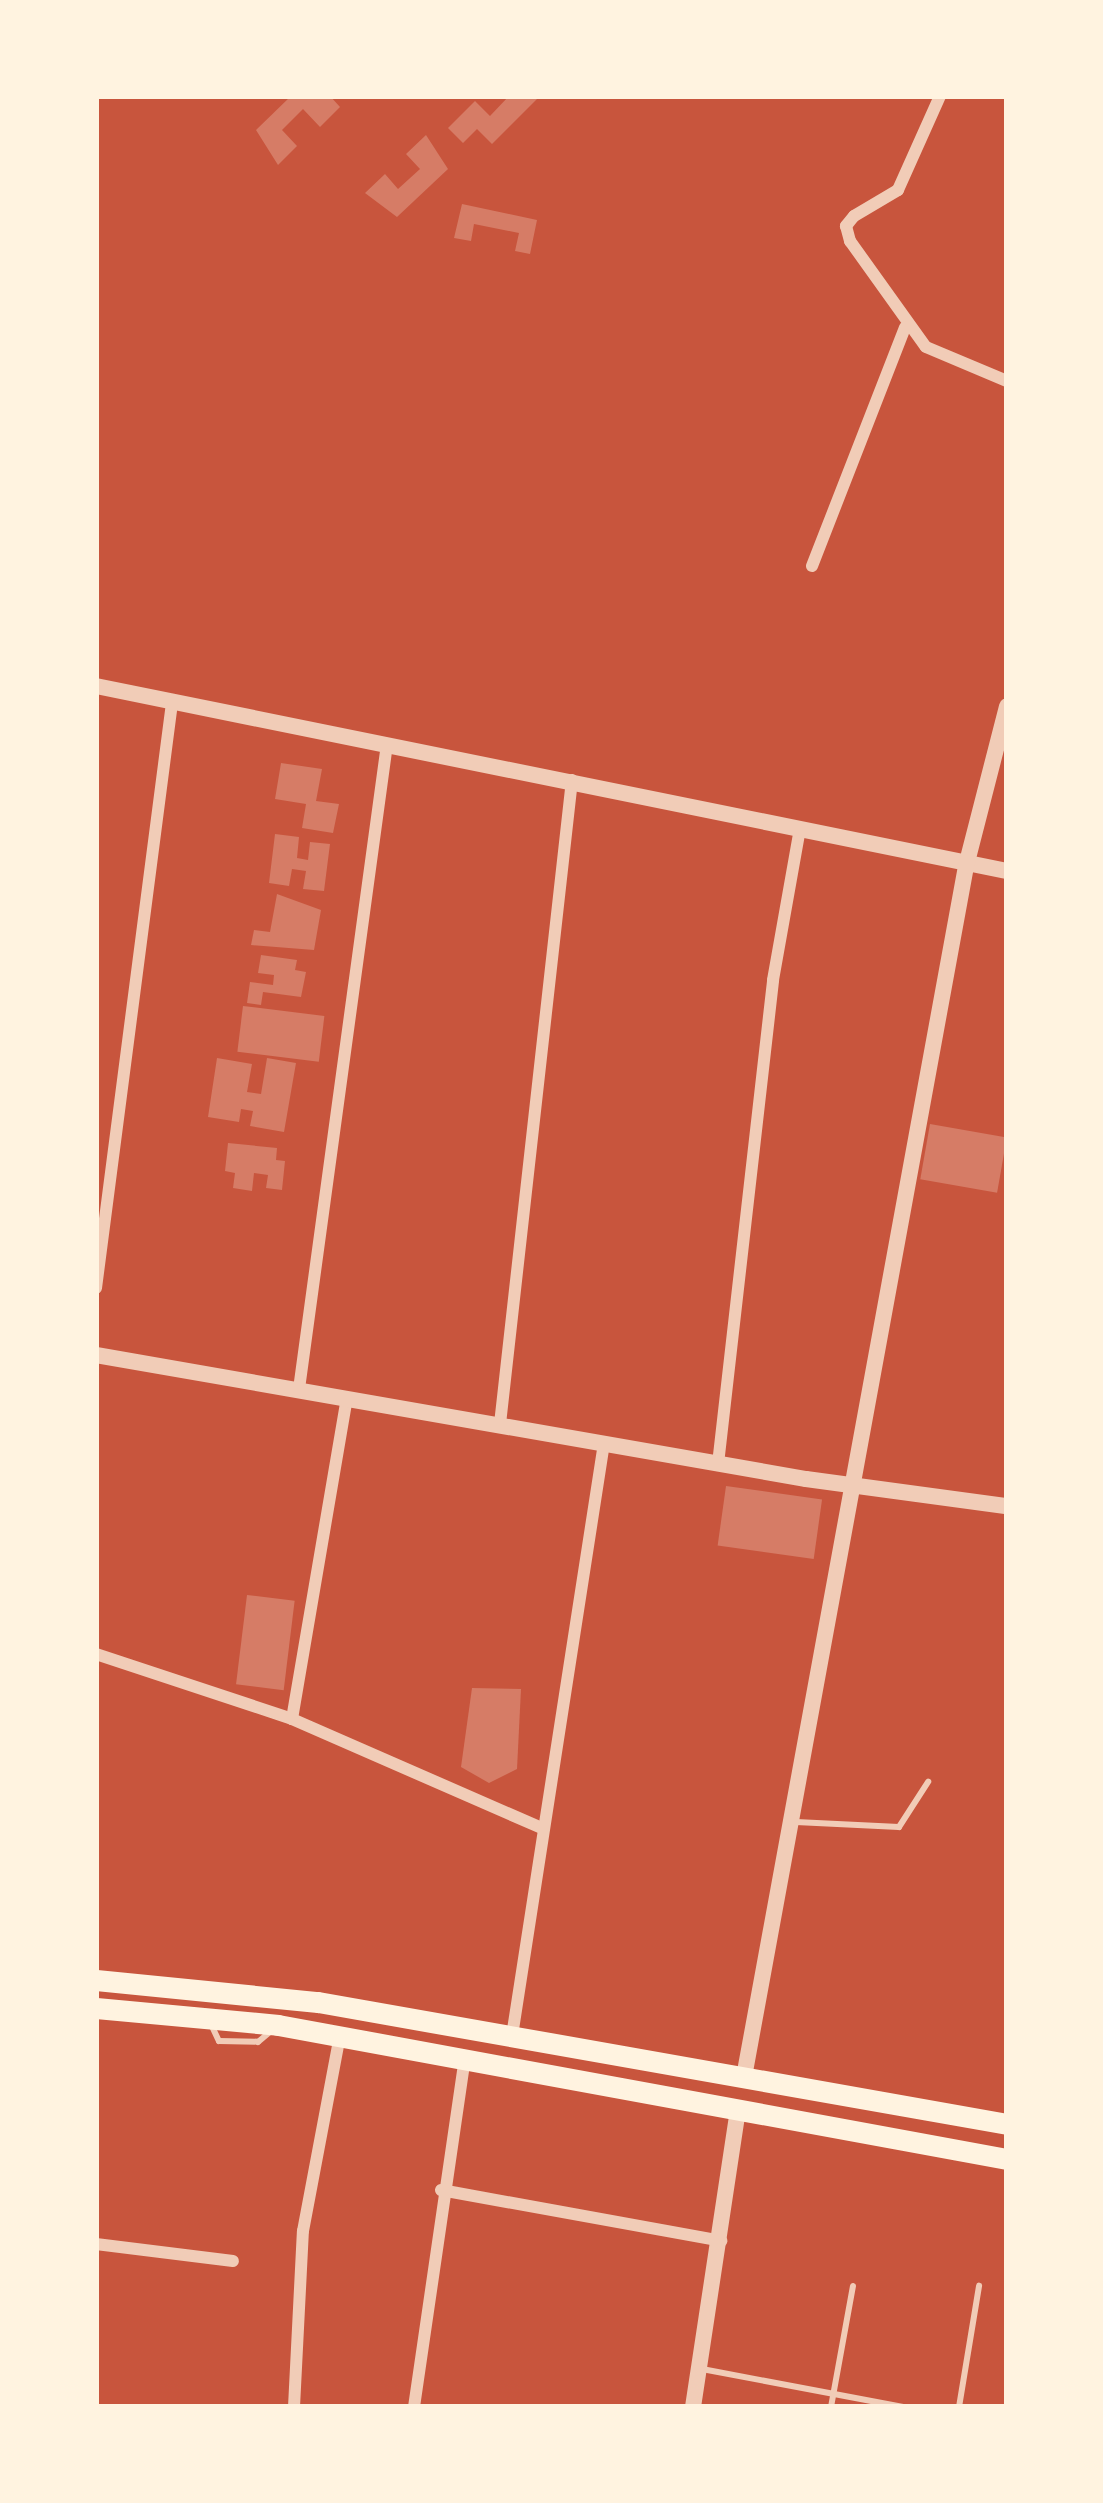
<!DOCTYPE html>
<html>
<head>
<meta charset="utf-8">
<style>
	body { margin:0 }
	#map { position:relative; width:1103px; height:2503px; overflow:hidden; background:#c8553d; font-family:"Fira Sans",sans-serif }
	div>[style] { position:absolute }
	.building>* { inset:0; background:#d67c66; transform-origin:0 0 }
	.service>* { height:6px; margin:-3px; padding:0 3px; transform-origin:3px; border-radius:3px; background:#f1ccb7 }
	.minor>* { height:12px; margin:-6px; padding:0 6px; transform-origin:6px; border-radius:6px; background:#f1ccb7 }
	.tertiary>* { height:16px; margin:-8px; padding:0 8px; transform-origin:8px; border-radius:8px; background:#f1ccb7 }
	.trunk>* { height:21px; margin:-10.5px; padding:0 10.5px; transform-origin:10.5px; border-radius:10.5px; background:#fff3e0 }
	span { translate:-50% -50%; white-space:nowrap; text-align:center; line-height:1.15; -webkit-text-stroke:9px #fff3e0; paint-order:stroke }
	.frame { position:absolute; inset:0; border:99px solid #fff3e0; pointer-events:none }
</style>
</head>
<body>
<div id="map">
	<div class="building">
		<i style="clip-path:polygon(291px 96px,330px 96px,340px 107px,320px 127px,303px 109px,282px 130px,297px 146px,278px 165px,256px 130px)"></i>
		<i style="clip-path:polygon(509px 96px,540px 96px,492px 144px,477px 129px,463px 143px,448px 128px,475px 101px,490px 116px)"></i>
		<i style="clip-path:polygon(426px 135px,448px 169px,397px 217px,365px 193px,385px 174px,398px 189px,420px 169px,406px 154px)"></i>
		<i style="clip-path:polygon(462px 204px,537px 220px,530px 254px,515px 251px,519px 233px,474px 224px,471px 241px,454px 238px)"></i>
		<i style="clip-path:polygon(281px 763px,322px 769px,316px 801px,339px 804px,333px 833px,302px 828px,306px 804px,275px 799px)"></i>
		<i style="clip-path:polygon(275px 834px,299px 837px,297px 858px,308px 860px,310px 842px,330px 844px,324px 891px,303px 889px,306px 871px,292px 869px,289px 886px,269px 883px)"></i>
		<i style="clip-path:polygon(277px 894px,321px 910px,314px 950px,251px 945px,254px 930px,270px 932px)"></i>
		<i style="clip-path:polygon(261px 955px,297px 960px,295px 970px,306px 972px,301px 997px,263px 992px,261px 1005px,247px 1003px,250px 982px,273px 985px,274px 975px,258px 973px)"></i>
		<i style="left:243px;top:1006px;width:82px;height:46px;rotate:7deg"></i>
		<i style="clip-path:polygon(217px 1058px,252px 1064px,247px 1092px,261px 1094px,267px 1058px,296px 1063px,284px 1132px,250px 1126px,253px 1111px,241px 1109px,239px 1122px,208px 1117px)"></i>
		<i style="left:930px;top:1124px;width:78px;height:56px;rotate:10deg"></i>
		<i style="clip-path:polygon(228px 1143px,277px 1148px,276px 1160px,285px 1161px,282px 1190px,266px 1188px,268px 1175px,254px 1173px,252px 1191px,233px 1188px,235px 1173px,225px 1171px)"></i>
		<i style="left:726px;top:1486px;width:97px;height:60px;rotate:8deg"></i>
		<i style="left:247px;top:1595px;width:48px;height:90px;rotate:7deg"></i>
		<i style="clip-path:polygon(472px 1688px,521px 1689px,517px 1769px,489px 1783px,461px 1767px)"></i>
	</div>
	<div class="service">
		<i style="left:796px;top:1822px;width:103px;rotate:2.8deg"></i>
		<i style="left:899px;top:1827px;width:54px;rotate:-57.2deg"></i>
		<i style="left:210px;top:2022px;width:21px;rotate:65deg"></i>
		<i style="left:219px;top:2041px;width:39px;rotate:1deg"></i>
		<i style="left:258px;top:2042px;width:17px;rotate:-40deg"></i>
		<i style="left:702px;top:2369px;width:206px;rotate:10.7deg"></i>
		<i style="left:831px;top:2407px;width:123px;rotate:-79.7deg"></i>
		<i style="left:959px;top:2407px;width:123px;rotate:-80.6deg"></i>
	</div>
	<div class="minor">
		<i style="left:940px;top:96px;width:103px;rotate:114.1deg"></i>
		<i style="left:898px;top:190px;width:51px;rotate:149.4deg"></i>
		<i style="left:854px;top:216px;width:13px;rotate:129deg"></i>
		<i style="left:846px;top:226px;width:16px;rotate:75deg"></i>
		<i style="left:850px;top:241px;width:130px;rotate:54.4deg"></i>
		<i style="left:926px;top:347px;width:88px;rotate:22.8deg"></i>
		<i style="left:812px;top:566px;width:256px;rotate:-68.7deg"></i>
		<i style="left:96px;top:1288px;width:590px;rotate:-82.6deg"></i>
		<i style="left:299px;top:1389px;width:651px;rotate:-82.23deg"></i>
		<i style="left:500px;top:1424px;width:648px;rotate:-83.62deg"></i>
		<i style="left:718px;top:1464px;width:487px;rotate:-83.5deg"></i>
		<i style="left:773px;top:980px;width:154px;rotate:-79.9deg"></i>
		<i style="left:96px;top:1654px;width:206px;rotate:18.3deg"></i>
		<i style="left:292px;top:1719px;width:270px;rotate:23.6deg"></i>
		<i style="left:292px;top:1719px;width:326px;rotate:-80.3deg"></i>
		<i style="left:512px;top:2036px;width:600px;rotate:-81.18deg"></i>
		<i style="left:441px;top:2190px;width:285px;rotate:10.3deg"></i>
		<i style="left:96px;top:2244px;width:138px;rotate:7.1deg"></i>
		<i style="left:294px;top:2407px;width:176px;rotate:-87.1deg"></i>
		<i style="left:303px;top:2231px;width:198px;rotate:-79.3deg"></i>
		<i style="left:414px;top:2407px;width:352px;rotate:-81.7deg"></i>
	</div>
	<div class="tertiary">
		<i style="left:96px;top:686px;width:930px;rotate:11.48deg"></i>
		<i style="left:96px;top:1355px;width:721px;rotate:9.91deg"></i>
		<i style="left:806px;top:1479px;width:203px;rotate:7.7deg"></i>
		<i style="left:744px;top:2077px;width:1231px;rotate:-79.61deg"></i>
		<i style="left:966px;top:866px;width:165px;rotate:-75.6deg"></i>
		<i style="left:693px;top:2407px;width:300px;rotate:-81.4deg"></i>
	</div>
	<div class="trunk">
		<i style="left:96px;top:1980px;width:223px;rotate:5.7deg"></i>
		<i style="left:318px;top:2002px;width:700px;rotate:10.04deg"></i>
		<i style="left:96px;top:2008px;width:183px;rotate:5.3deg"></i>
		<i style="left:278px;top:2025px;width:741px;rotate:10.42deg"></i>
	</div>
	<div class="frame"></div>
</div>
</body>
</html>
